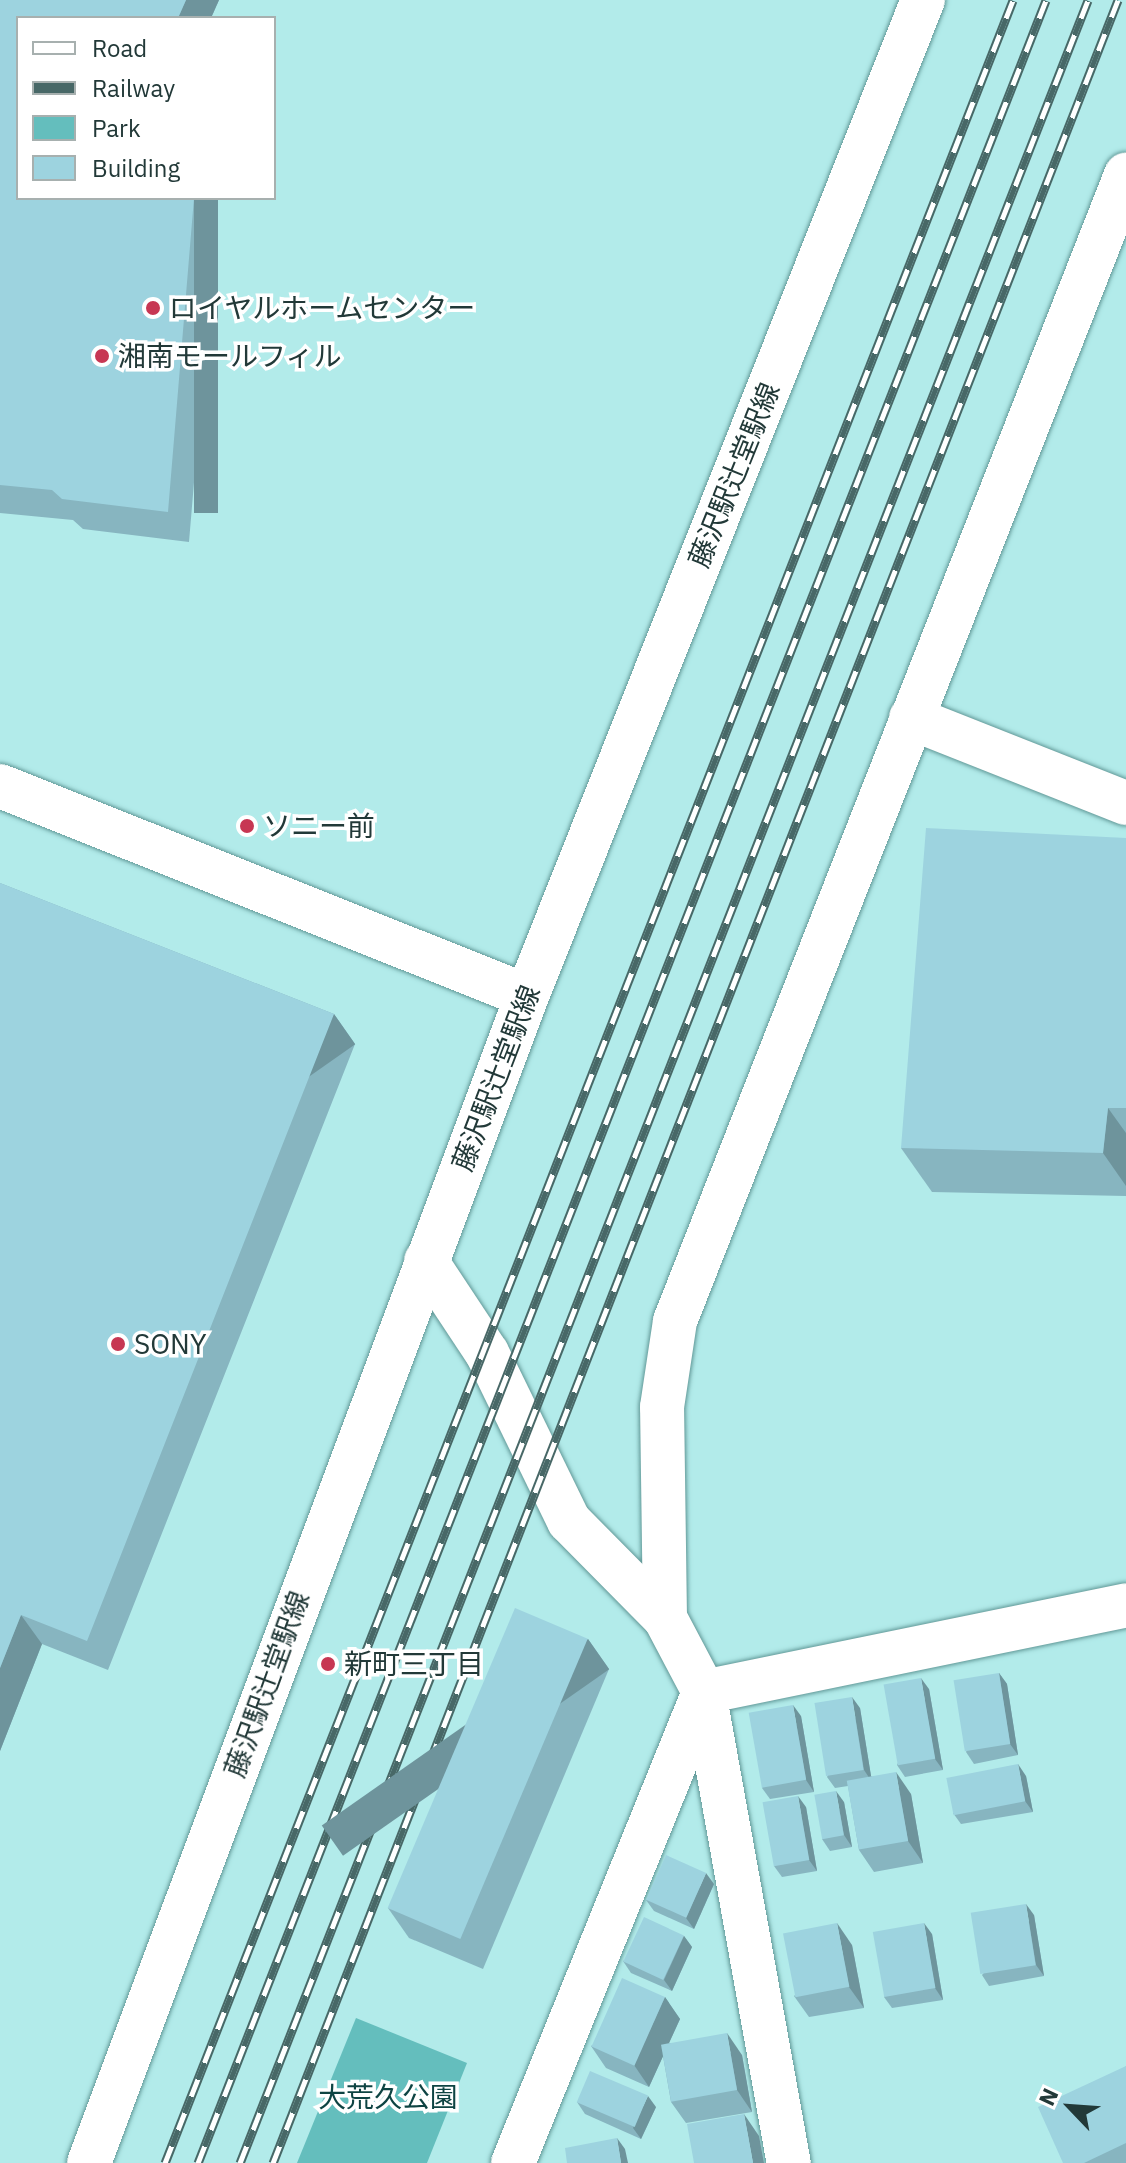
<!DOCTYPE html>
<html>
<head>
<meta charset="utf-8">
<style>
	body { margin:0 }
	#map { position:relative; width:1126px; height:2163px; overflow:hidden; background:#b2ebea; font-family:"IBM Plex Sans","Noto Sans JP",sans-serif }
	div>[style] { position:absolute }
	.green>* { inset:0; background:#64bebd }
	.roads { filter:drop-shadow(0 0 2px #619897) drop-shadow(0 0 2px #619897) }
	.minor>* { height:44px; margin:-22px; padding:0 22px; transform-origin:22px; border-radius:22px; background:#fff }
	.tertiary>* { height:44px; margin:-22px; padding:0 22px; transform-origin:22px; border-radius:22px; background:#fff }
	.rail>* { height:9px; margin-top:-4.5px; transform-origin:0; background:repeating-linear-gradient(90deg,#fff 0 18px,#486867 0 36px); box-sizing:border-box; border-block:2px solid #486867 }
	.wall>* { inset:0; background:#87b5c0 }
	.shaded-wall>* { inset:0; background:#6e949c; transform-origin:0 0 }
	.building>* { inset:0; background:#9dd3df; transform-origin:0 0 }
	.dots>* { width:22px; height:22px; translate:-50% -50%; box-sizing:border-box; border:4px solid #fff; border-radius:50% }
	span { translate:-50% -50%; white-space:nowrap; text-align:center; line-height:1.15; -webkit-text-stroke:7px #fff; paint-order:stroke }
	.poi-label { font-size:28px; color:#223938 }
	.left { translate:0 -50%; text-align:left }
	.street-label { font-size:28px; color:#223938 }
	.park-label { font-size:28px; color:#0e4443 }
	.legend { position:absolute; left:16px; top:16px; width:260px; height:184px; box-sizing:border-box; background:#fff; border:2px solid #a7b0af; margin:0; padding:10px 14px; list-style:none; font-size:24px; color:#223938 }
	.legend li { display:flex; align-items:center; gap:16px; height:40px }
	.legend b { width:40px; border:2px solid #a7b0af }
	.north { position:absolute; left:1030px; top:2067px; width:80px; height:80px; -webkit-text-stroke:6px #fff; paint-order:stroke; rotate:295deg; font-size:22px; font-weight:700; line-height:32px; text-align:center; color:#223938 }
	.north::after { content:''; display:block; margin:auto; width:28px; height:36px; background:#223938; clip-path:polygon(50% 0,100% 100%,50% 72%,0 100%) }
</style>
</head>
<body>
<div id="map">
	<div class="green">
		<i style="clip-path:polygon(356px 2018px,467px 2063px,427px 2163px,297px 2163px)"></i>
	</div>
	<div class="roads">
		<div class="minor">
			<i style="left:911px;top:718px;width:231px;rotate:21.6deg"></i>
			<i style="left:426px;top:1261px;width:110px;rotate:56.5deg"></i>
			<i style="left:487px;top:1353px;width:187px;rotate:64deg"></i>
			<i style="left:569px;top:1521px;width:136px;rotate:45.3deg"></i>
			<i style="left:665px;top:1618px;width:84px;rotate:62.2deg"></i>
			<i style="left:704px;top:1692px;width:479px;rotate:79.8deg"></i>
			<i style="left:665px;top:1618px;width:211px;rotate:-90.8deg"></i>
			<i style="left:662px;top:1407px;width:87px;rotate:-81.4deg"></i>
			<i style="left:675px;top:1321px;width:1232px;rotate:-68.52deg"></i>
			<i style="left:704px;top:1692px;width:431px;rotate:-11.6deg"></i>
		</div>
		<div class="tertiary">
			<i style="left:0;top:786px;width:567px;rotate:21.73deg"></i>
			<i style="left:89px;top:2163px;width:1246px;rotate:-69.43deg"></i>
			<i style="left:527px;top:996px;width:1072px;rotate:-68.32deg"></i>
			<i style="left:513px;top:2163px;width:508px;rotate:-67.93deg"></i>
		</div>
	</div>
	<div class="rail">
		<i style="left:165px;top:2163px;width:2323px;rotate:-68.59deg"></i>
		<i style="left:198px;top:2163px;width:2323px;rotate:-68.59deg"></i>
		<i style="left:240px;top:2163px;width:2323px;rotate:-68.59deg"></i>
		<i style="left:273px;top:2163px;width:2322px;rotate:-68.66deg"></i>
	</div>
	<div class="wall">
		<i style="clip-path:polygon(0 0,219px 0,211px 18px,18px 18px,18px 198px,218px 198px,189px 542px,83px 529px,73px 520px,0 513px)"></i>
		<i style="clip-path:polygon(1126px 838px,1126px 1196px,932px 1192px,901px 1148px)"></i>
		<i style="clip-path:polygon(0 883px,334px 1014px,355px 1044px,108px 1670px,42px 1644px,0 1751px)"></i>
		<i style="clip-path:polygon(588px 1639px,609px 1669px,483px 1969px,409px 1938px,388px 1908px)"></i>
		<i style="clip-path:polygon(999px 1673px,1007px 1684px,1018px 1755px,974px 1764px,966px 1752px)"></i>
		<i style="clip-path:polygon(929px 1689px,943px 1770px,905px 1777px,897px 1765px)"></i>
		<i style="clip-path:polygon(860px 1708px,871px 1776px,911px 1794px,923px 1863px,874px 1872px,859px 1850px,848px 1786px,835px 1788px,827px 1777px)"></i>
		<i style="clip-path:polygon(801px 1716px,814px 1792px,770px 1799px,762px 1788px)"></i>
		<i style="clip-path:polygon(1026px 1776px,1033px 1812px,961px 1824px,953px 1813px)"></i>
		<i style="clip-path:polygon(844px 1802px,852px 1847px,830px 1851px,822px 1839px)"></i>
		<i style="clip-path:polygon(806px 1807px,817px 1871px,782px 1877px,774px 1866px)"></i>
		<i style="clip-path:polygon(714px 1884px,694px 1929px,654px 1911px,646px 1900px)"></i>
		<i style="clip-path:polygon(1034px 1915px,1044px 1976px,989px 1986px,982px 1975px)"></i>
		<i style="clip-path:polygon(932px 1934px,943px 2000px,892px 2008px,884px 1997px)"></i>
		<i style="clip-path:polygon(684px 1936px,692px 1947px,672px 1991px,631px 1973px,623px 1961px)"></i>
		<i style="clip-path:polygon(852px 1945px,864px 2008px,809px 2017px,794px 1996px)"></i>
		<i style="clip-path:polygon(665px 1997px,680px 2019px,669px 2043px,742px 2055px,752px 2112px,686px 2123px,671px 2102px,663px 2056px,649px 2087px,606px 2068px,591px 2046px)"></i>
		<i style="clip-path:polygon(1126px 2066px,1126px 2163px,1063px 2163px)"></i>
		<i style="clip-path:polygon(577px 2102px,656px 2107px,641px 2139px,585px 2114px)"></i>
	</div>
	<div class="shaded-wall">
		<i style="clip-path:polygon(186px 0,219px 0,211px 18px,178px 18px)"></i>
		<i style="left:194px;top:198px;width:24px;height:315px"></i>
		<i style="left:334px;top:1014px;width:37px;height:674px;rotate:55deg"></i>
		<i style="clip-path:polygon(1108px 1108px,1126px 1133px,1126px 1186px,1103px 1153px)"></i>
		<i style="clip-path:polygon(21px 1615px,42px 1644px,0 1751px,0 1668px)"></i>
		<i style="left:588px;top:1639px;width:37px;height:325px;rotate:55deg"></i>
		<i style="clip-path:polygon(999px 1673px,1007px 1684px,1018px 1755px,1010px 1744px)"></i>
		<i style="clip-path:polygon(921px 1678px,929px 1689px,943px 1770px,935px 1759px)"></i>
		<i style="clip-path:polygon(852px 1697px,860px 1708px,872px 1782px,864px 1770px)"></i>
		<i style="clip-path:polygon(793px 1705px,801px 1716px,814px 1792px,806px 1780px)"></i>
		<i style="clip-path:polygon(1018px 1764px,1026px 1776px,1033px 1812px,1025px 1801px)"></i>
		<i style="clip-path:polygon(896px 1772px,911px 1794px,923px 1863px,908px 1841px)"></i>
		<i style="clip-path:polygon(836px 1791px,844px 1802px,852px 1847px,844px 1835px)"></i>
		<i style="clip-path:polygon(798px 1796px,806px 1807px,817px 1871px,809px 1860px)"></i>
		<i style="clip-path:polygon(706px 1873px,714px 1884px,694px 1929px,686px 1918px)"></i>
		<i style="clip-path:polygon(1026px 1904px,1034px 1915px,1044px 1976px,1036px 1965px)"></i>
		<i style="clip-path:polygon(837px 1923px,852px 1945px,864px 2008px,849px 1987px)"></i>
		<i style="clip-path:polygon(924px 1923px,932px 1934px,943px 2000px,935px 1988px)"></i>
		<i style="clip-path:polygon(684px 1936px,692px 1947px,672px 1991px,664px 1980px)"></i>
		<i style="clip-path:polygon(665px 1997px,680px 2019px,649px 2087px,634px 2065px)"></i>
		<i style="clip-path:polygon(727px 2033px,742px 2055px,752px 2112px,737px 2090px)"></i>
		<i style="clip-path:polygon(648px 2096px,656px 2107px,641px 2139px,633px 2128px)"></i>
		<i style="clip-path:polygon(744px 2114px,759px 2136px,764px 2163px,753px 2163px)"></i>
		<i style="clip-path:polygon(617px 2138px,625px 2149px,628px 2163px,621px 2163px)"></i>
	</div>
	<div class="building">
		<i style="clip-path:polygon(0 0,186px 0,178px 18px,18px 18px,18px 198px,194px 198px,168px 512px,62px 499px,52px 490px,0 485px)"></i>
		<i style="clip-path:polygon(926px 828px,1126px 838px,1126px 1108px,1108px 1108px,1103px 1153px,901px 1148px)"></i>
		<i style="clip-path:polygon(0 883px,334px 1014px,87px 1641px,21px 1615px,0 1668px)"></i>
		<i style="left:515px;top:1608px;width:79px;height:326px;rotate:23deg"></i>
		<i style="left:999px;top:1673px;width:72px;height:46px;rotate:81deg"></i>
		<i style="left:921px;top:1678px;width:82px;height:38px;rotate:80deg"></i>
		<i style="left:852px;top:1697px;width:74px;height:38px;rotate:81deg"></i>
		<i style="left:793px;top:1705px;width:76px;height:45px;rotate:80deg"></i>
		<i style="left:1018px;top:1764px;width:38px;height:73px;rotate:79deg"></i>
		<i style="left:896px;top:1772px;width:70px;height:50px;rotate:80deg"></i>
		<i style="left:836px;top:1791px;width:45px;height:22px;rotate:80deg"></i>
		<i style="left:798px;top:1796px;width:65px;height:36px;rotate:80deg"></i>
		<i style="left:666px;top:1855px;width:44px;height:49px;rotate:24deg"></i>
		<i style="left:1026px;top:1904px;width:62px;height:56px;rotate:81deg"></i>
		<i style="left:644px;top:1917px;width:44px;height:49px;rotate:25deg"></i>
		<i style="left:837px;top:1923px;width:65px;height:55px;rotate:79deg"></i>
		<i style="left:924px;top:1923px;width:66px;height:52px;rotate:80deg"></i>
		<i style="left:622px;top:1978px;width:47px;height:75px;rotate:24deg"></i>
		<i style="left:727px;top:2033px;width:58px;height:67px;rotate:80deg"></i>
		<i style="clip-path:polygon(1126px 2066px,1126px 2143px,1084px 2163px,1063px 2163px,1038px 2107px)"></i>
		<i style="left:590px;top:2071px;width:63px;height:34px;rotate:23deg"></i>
		<i style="clip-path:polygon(744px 2114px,753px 2163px,694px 2163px,687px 2124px)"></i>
		<i style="clip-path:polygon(617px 2138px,621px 2163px,567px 2163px,565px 2148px)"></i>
	</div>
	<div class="dots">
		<i style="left:153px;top:308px;background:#c73753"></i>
		<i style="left:102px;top:356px;background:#c73753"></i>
		<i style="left:247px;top:826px;background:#c73753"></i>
		<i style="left:118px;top:1344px;background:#c73753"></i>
		<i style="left:328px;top:1664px;background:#c73753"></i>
	</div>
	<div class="poi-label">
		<span class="left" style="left:169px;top:308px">ロイヤルホームセンター</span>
		<span class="left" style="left:118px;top:356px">湘南モールフィル</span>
		<span class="left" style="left:263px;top:826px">ソニー前</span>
		<span class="left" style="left:134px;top:1344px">SONY</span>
		<span class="left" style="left:344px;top:1664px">新町三丁目</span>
	</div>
	<div class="street-label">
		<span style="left:734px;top:475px;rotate:-68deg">藤沢駅辻堂駅線</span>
		<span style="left:496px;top:1078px;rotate:-69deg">藤沢駅辻堂駅線</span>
		<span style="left:267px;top:1684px;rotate:-70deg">藤沢駅辻堂駅線</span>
	</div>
	<div class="park-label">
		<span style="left:388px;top:2097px">大荒久公園</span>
	</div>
	<ul class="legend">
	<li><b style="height:10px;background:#fff"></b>Road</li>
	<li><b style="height:10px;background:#486867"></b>Railway</li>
	<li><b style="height:22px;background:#64bebd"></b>Park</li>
	<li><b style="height:22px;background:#9dd3df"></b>Building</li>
	</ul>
	<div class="north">N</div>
</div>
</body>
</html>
